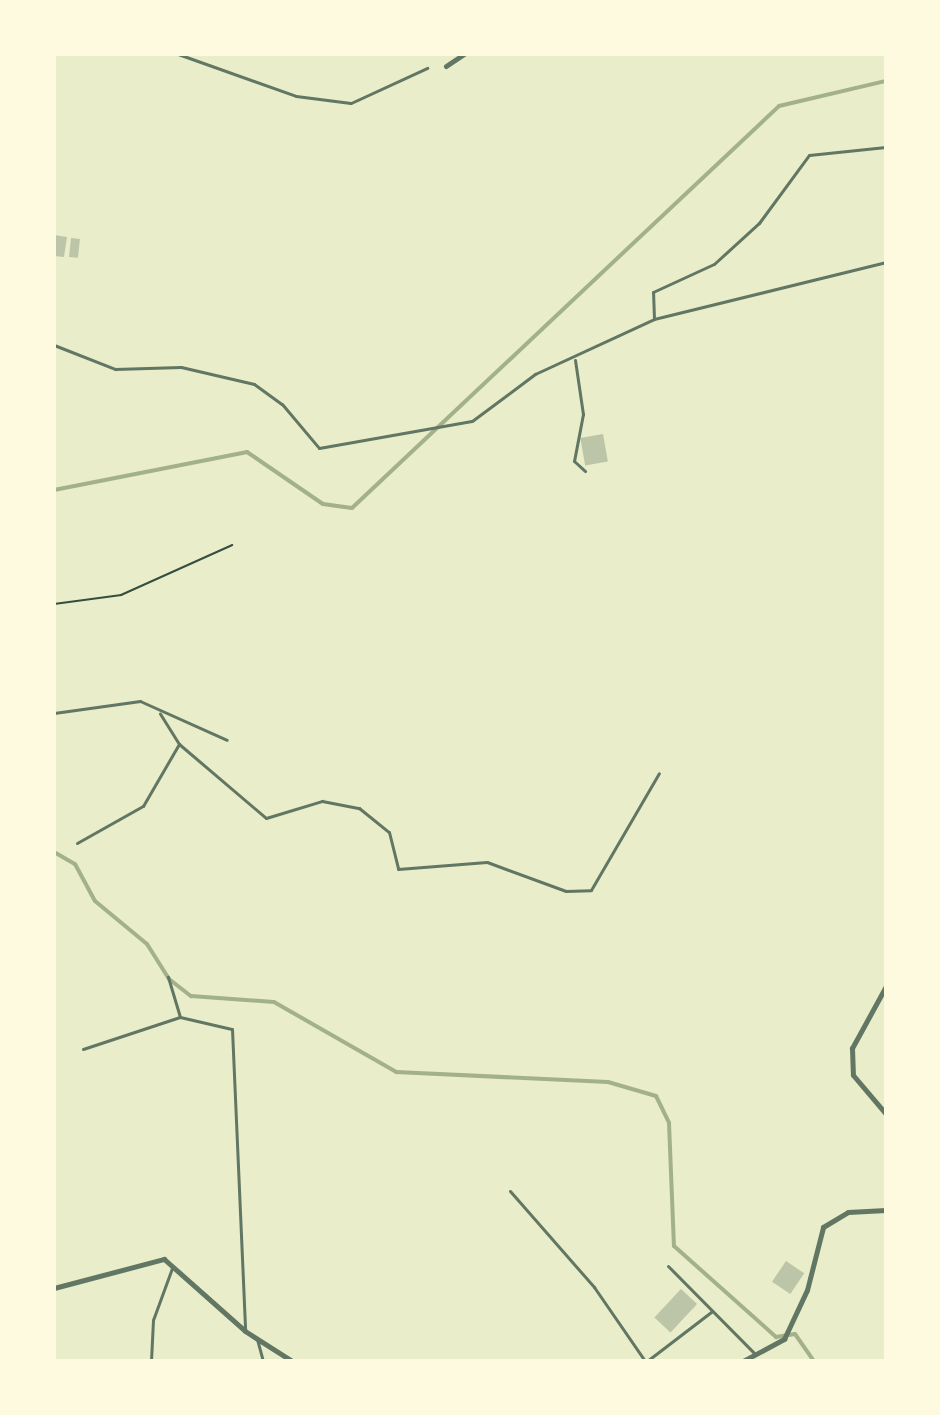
<!DOCTYPE html>
<html>
<head>
<meta charset="utf-8">
<style>
	body { margin:0 }
	#map { position:relative; width:940px; height:1415px; overflow:hidden; background:#e9edc9; font-family:"Space Grotesk",sans-serif }
	div>[style] { position:absolute }
	.stream>* { height:4px; margin:-2px; padding:0 2px; transform-origin:2px; border-radius:2px; background:#a3b18a }
	.building>* { inset:0; background:#bcc5a7; transform-origin:0 0 }
	.path>* { height:2px; margin:-1px; padding:0 1px; transform-origin:1px; border-radius:1px; background:#344e41 }
	.service>* { height:3px; margin:-1.5px; padding:0 1.5px; transform-origin:1.5px; border-radius:1.5px; background:#617663 }
	.minor>* { height:5px; margin:-2.5px; padding:0 2.5px; transform-origin:2.5px; border-radius:2.5px; background:#617663 }
	span { translate:-50% -50%; white-space:nowrap; text-align:center; line-height:1.15; -webkit-text-stroke:8px #fefae0; paint-order:stroke }
	.frame { position:absolute; inset:0; border:56px solid #fefae0; pointer-events:none }
</style>
</head>
<body>
<div id="map">
	<div class="stream">
		<i style="left:54px;top:490px;width:197px;rotate:-11.1deg"></i>
		<i style="left:247px;top:452px;width:92px;rotate:34.4deg"></i>
		<i style="left:323px;top:504px;width:29px;rotate:8deg"></i>
		<i style="left:352px;top:508px;width:586px;rotate:-43.27deg"></i>
		<i style="left:779px;top:106px;width:110px;rotate:-13.2deg"></i>
		<i style="left:54px;top:852px;width:24px;rotate:30deg"></i>
		<i style="left:75px;top:864px;width:42px;rotate:61.6deg"></i>
		<i style="left:95px;top:901px;width:67px;rotate:39.6deg"></i>
		<i style="left:147px;top:944px;width:41px;rotate:57.8deg"></i>
		<i style="left:169px;top:979px;width:28px;rotate:38deg"></i>
		<i style="left:191px;top:996px;width:83px;rotate:4.1deg"></i>
		<i style="left:274px;top:1002px;width:141px;rotate:29.8deg"></i>
		<i style="left:396px;top:1072px;width:212px;rotate:2.7deg"></i>
		<i style="left:608px;top:1082px;width:50px;rotate:16.3deg"></i>
		<i style="left:656px;top:1096px;width:30px;rotate:64deg"></i>
		<i style="left:669px;top:1123px;width:123px;rotate:87.7deg"></i>
		<i style="left:674px;top:1246px;width:137px;rotate:41.7deg"></i>
		<i style="left:776px;top:1337px;width:19px;rotate:-9deg"></i>
		<i style="left:795px;top:1334px;width:33px;rotate:55deg"></i>
	</div>
	<div class="building">
		<i style="clip-path:polygon(54px 235px,67px 237px,64px 257px,54px 256px)"></i>
		<i style="left:71px;top:238px;width:9px;height:19px;rotate:6deg"></i>
		<i style="left:603px;top:434px;width:28px;height:23px;rotate:80deg"></i>
		<i style="left:786px;top:1261px;width:22px;height:25px;rotate:34deg"></i>
		<i style="left:681px;top:1289px;width:22px;height:39px;rotate:43deg"></i>
	</div>
	<div class="path">
		<i style="left:54px;top:604px;width:68px;rotate:-7.7deg"></i>
		<i style="left:121px;top:595px;width:122px;rotate:-24.2deg"></i>
	</div>
	<div class="service">
		<i style="left:178px;top:54px;width:125px;rotate:19.6deg"></i>
		<i style="left:296px;top:96px;width:55px;rotate:7.3deg"></i>
		<i style="left:351px;top:103px;width:84px;rotate:-24.7deg"></i>
		<i style="left:654px;top:319px;width:27px;rotate:-92deg"></i>
		<i style="left:653px;top:292px;width:67px;rotate:-24.7deg"></i>
		<i style="left:714px;top:264px;width:61px;rotate:-42.3deg"></i>
		<i style="left:759px;top:223px;width:84px;rotate:-53.7deg"></i>
		<i style="left:809px;top:155px;width:77px;rotate:-5.9deg"></i>
		<i style="left:54px;top:345px;width:66px;rotate:21.5deg"></i>
		<i style="left:115px;top:369px;width:66px;rotate:-1.7deg"></i>
		<i style="left:181px;top:367px;width:75px;rotate:13.1deg"></i>
		<i style="left:254px;top:384px;width:34px;rotate:36deg"></i>
		<i style="left:282px;top:404px;width:57px;rotate:49.9deg"></i>
		<i style="left:319px;top:448px;width:155px;rotate:-10deg"></i>
		<i style="left:472px;top:421px;width:79px;rotate:-36.7deg"></i>
		<i style="left:535px;top:374px;width:131px;rotate:-24.8deg"></i>
		<i style="left:654px;top:319px;width:239px;rotate:-13.8deg"></i>
		<i style="left:575px;top:360px;width:55px;rotate:81.6deg"></i>
		<i style="left:583px;top:414px;width:48px;rotate:100.8deg"></i>
		<i style="left:574px;top:461px;width:15px;rotate:42deg"></i>
		<i style="left:54px;top:713px;width:87px;rotate:-7.9deg"></i>
		<i style="left:140px;top:701px;width:95px;rotate:24.1deg"></i>
		<i style="left:179px;top:744px;width:114px;rotate:40.4deg"></i>
		<i style="left:266px;top:818px;width:59px;rotate:-16.9deg"></i>
		<i style="left:322px;top:801px;width:38px;rotate:11deg"></i>
		<i style="left:359px;top:808px;width:38px;rotate:39deg"></i>
		<i style="left:389px;top:832px;width:38px;rotate:76deg"></i>
		<i style="left:398px;top:869px;width:89px;rotate:-4.5deg"></i>
		<i style="left:487px;top:862px;width:84px;rotate:20.2deg"></i>
		<i style="left:566px;top:891px;width:25px;rotate:-2deg"></i>
		<i style="left:591px;top:890px;width:135px;rotate:-59.8deg"></i>
		<i style="left:77px;top:843px;width:76px;rotate:-29.3deg"></i>
		<i style="left:143px;top:806px;width:72px;rotate:-59.9deg"></i>
		<i style="left:179px;top:744px;width:36px;rotate:-122deg"></i>
		<i style="left:180px;top:1017px;width:53px;rotate:13deg"></i>
		<i style="left:232px;top:1029px;width:301px;rotate:87.5deg"></i>
		<i style="left:83px;top:1049px;width:102px;rotate:-18.3deg"></i>
		<i style="left:180px;top:1017px;width:42px;rotate:-106.7deg"></i>
		<i style="left:510px;top:1191px;width:128px;rotate:48.8deg"></i>
		<i style="left:594px;top:1287px;width:90px;rotate:55.4deg"></i>
		<i style="left:668px;top:1266px;width:124px;rotate:45.3deg"></i>
		<i style="left:257px;top:1339px;width:23px;rotate:75deg"></i>
		<i style="left:151px;top:1361px;width:41px;rotate:-87.2deg"></i>
		<i style="left:153px;top:1320px;width:55px;rotate:-69.9deg"></i>
		<i style="left:647px;top:1361px;width:81px;rotate:-37.4deg"></i>
	</div>
	<div class="minor">
		<i style="left:446px;top:66px;width:22px;rotate:-34deg"></i>
		<i style="left:886px;top:986px;width:71px;rotate:118.7deg"></i>
		<i style="left:852px;top:1048px;width:27px;rotate:88deg"></i>
		<i style="left:853px;top:1075px;width:51px;rotate:49.8deg"></i>
		<i style="left:54px;top:1288px;width:114px;rotate:-14.8deg"></i>
		<i style="left:164px;top:1259px;width:108px;rotate:41.6deg"></i>
		<i style="left:245px;top:1331px;width:56px;rotate:32.6deg"></i>
		<i style="left:743px;top:1361px;width:47px;rotate:-28.2deg"></i>
		<i style="left:784px;top:1339px;width:54px;rotate:-64.9deg"></i>
		<i style="left:807px;top:1290px;width:65px;rotate:-75.7deg"></i>
		<i style="left:823px;top:1227px;width:29px;rotate:-31deg"></i>
		<i style="left:848px;top:1212px;width:38px;rotate:-3deg"></i>
	</div>
	<div class="frame"></div>
</div>
</body>
</html>
